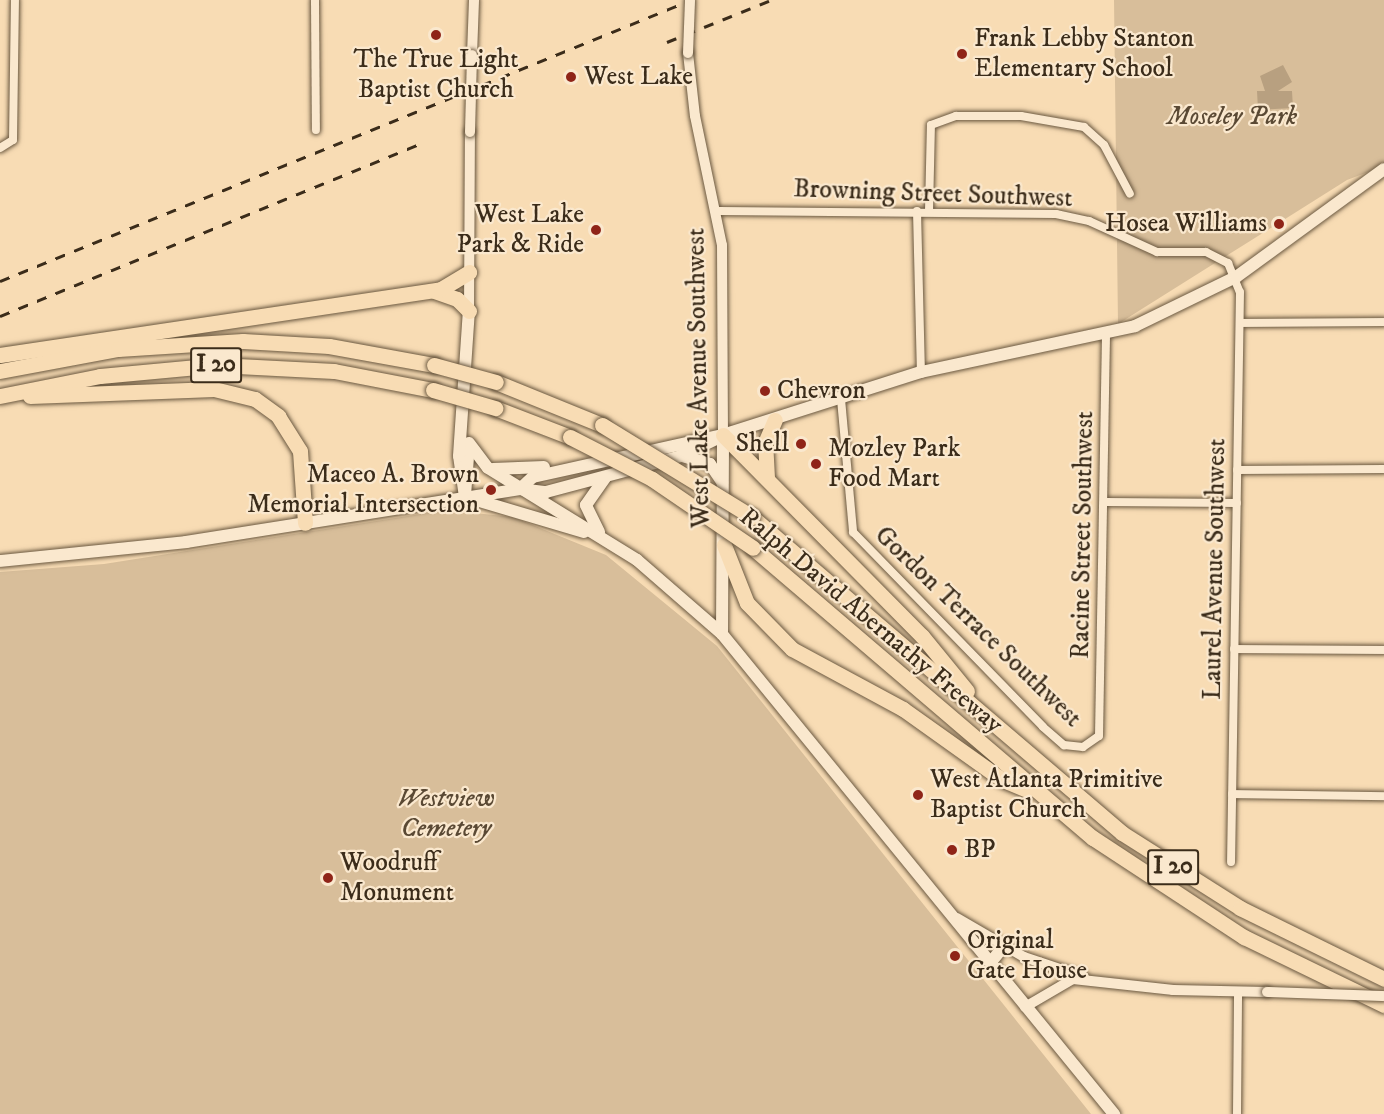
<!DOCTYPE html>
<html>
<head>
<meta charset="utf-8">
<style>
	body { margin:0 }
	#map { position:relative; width:1384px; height:1114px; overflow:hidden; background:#f8dcb4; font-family:"IM FELL DW Pica",serif }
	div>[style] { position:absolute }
	.green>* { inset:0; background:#d8be9a }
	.water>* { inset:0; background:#b8a080 }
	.roads { filter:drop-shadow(0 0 2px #6a5840) drop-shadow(0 0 2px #6a5840) }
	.minor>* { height:8px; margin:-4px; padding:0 4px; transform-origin:4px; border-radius:4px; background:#fae8ce }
	.tertiary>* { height:10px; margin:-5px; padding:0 5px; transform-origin:5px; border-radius:5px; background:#fae8ce }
	.secondary>* { height:12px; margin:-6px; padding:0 6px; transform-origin:6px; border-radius:6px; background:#fae8ce }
	.motorway>* { height:15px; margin:-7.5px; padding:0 7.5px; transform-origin:7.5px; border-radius:7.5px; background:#f8dcb4 }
	.rail>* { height:3px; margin-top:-1.5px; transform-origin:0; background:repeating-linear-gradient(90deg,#3b2c1a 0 10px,transparent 0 20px) }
	.bridges { filter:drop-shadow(0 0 2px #6a5840) drop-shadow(0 0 2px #6a5840) }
	.tertiary-bridge>* { height:10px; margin:-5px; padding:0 5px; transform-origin:5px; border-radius:5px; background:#fae8ce }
	.motorway-bridge>* { height:15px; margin:-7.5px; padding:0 7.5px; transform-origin:7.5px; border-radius:7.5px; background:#f8dcb4 }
	.dots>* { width:16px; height:16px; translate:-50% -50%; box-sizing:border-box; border:3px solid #fae8ce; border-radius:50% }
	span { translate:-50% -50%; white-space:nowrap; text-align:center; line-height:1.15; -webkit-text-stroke:4.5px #fae8ce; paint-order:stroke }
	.shield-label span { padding:2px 4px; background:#fae8ce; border:2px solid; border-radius:4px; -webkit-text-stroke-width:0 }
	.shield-label { font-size:24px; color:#3b2c1a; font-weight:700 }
	.poi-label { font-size:26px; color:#3b2c1a }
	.left { translate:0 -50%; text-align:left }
	.right { translate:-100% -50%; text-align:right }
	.park-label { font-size:26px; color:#5a4934; font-style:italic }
	.street-label { font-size:26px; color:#3b2c1a }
</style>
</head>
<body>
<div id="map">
	<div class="green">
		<i style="clip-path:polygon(1114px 0,1384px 0,1384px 166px,1347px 180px,1118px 324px)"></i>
		<i style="clip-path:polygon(446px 510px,513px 517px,606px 555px,717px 646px,1091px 1114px,0 1114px,0 572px,104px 564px)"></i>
	</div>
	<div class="water">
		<i style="clip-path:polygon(1283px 65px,1292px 82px,1278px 91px,1292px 91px,1293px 108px,1258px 110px,1257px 91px,1265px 91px,1260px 76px)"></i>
	</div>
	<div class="roads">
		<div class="minor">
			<i style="left:315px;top:0;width:130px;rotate:89.6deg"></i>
			<i style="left:0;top:148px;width:15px;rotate:-32deg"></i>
			<i style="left:13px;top:140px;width:140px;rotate:-89.2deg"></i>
			<i style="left:719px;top:211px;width:337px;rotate:0.5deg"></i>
			<i style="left:1056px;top:214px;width:34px;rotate:12deg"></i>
			<i style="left:1089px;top:221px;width:75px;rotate:24.5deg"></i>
			<i style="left:1157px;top:252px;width:49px"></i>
			<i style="left:1206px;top:252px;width:25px;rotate:27deg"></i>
			<i style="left:1228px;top:263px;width:31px;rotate:68deg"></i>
			<i style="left:1240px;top:292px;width:570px;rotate:90.9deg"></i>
			<i style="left:917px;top:211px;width:161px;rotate:88.6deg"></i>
			<i style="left:929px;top:211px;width:86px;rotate:-88.7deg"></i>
			<i style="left:931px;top:125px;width:27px;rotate:-20deg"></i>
			<i style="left:956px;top:116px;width:65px"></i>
			<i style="left:1021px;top:116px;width:64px;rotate:9.9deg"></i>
			<i style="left:1084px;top:127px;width:27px;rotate:42deg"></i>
			<i style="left:1104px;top:145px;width:55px;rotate:62deg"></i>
			<i style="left:1240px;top:323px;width:144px;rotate:-0.4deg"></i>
			<i style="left:841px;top:399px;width:134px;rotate:84.8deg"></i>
			<i style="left:853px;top:532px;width:272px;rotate:45.7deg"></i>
			<i style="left:1043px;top:727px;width:28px;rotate:41deg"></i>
			<i style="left:1064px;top:745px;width:19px;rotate:6deg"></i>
			<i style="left:1083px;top:747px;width:19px;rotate:-35deg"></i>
			<i style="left:1099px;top:736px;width:401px;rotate:-89deg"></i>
			<i style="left:1237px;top:470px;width:147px;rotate:-0.4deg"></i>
			<i style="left:1105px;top:502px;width:132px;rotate:0.4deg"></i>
			<i style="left:1234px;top:649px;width:150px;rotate:0.4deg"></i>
			<i style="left:1232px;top:794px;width:152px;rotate:0.8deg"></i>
			<i style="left:1237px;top:1114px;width:121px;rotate:-89.5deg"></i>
		</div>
		<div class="tertiary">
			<i style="left:688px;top:53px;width:63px;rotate:83.7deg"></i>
			<i style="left:695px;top:116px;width:132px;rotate:78.2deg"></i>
			<i style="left:722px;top:245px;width:190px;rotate:89.7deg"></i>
			<i style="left:472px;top:55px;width:55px;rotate:-87.9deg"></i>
			<i style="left:469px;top:311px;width:179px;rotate:-89.7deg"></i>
			<i style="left:957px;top:918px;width:78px;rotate:30.2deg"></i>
			<i style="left:1024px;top:957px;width:63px;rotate:18.4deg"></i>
			<i style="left:1025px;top:1007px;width:56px;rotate:-30.3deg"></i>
			<i style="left:1073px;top:979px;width:101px;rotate:6.3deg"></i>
			<i style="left:1173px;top:990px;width:94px;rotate:1.2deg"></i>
		</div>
		<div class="secondary">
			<i style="left:469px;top:443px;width:31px;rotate:53deg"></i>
			<i style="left:488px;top:468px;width:175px;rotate:31.7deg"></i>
			<i style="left:637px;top:560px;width:113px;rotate:41deg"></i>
			<i style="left:722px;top:634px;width:620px;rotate:50.76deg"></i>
			<i style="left:682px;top:456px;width:29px;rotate:16deg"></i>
			<i style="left:710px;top:464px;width:22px;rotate:56deg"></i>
			<i style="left:493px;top:469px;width:51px;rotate:-2.2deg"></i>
			<i style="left:520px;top:489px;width:18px;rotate:-43deg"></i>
			<i style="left:533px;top:477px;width:195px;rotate:-12.5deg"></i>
			<i style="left:723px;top:435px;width:208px;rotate:-17.7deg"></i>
			<i style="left:921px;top:372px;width:219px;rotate:-12.1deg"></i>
			<i style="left:1135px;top:326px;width:112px;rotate:-25.9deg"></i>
			<i style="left:1236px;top:277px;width:183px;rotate:-36.1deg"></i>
			<i style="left:465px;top:495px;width:51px;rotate:-85.5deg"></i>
			<i style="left:465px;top:497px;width:41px;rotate:-98.3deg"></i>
			<i style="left:459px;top:456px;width:145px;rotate:-86.1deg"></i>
			<i style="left:466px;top:497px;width:123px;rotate:16.5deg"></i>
			<i style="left:599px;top:532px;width:30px;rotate:-116deg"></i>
			<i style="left:586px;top:505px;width:33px;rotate:-55deg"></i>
			<i style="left:0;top:561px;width:187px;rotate:-5.8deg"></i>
			<i style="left:186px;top:542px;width:338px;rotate:-9deg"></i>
			<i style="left:520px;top:489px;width:26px;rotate:7deg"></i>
			<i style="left:546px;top:492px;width:140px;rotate:-14.9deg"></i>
			<i style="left:681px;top:456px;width:46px;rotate:-26deg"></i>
			<i style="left:722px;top:634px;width:199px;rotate:-89.7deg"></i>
			<i style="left:991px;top:962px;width:21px;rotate:-51deg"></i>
		</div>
		<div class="motorway">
			<i style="left:434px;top:291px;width:24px;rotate:19deg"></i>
			<i style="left:457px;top:299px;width:17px;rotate:45deg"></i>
			<i style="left:0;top:355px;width:446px;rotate:-8.5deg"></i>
			<i style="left:441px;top:289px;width:33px;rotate:-31deg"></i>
			<i style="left:0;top:371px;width:120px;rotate:-10.6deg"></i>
			<i style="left:118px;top:349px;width:125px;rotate:-3.7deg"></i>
			<i style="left:243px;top:341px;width:86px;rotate:3.3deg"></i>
			<i style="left:329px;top:346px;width:107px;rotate:10.3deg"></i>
			<i style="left:496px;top:382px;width:114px;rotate:22.1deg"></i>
			<i style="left:0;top:396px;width:102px;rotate:-11.3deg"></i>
			<i style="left:100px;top:376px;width:119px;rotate:-5.3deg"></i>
			<i style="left:218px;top:365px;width:116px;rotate:3deg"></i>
			<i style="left:334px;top:371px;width:101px;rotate:10.9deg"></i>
			<i style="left:30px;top:396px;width:184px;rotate:-2.2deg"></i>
			<i style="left:214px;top:389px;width:42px;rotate:13.7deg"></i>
			<i style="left:255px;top:399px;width:29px;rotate:36deg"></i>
			<i style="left:278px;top:416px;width:41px;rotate:57.8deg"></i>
			<i style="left:300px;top:451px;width:72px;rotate:86deg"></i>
			<i style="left:495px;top:408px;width:80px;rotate:21.1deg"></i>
			<i style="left:723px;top:435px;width:283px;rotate:45.3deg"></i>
			<i style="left:922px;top:636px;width:71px;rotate:50.7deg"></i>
			<i style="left:767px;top:478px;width:35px;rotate:-93deg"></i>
			<i style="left:765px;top:443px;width:25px;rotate:-67deg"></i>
			<i style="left:752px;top:517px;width:487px;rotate:40.5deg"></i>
			<i style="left:1122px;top:833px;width:140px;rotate:32.4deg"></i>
			<i style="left:1240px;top:908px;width:161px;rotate:26.2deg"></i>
			<i style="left:724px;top:545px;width:62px;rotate:68.4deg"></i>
			<i style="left:747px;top:603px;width:64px;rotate:45.6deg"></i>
			<i style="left:792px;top:649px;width:126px;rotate:28.4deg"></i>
			<i style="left:903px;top:709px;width:120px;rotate:35.5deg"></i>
			<i style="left:1001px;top:779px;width:28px;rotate:23deg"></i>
			<i style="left:753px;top:548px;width:447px;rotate:40.5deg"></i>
			<i style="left:1093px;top:838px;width:181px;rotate:33.3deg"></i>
			<i style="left:1244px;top:937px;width:156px;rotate:25.9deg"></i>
		</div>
	</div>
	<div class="rail">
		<i style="left:667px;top:42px;width:112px;rotate:-22deg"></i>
		<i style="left:0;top:281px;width:746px;rotate:-22.13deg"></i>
		<i style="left:0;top:316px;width:455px;rotate:-22.3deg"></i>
	</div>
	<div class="bridges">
		<div class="tertiary-bridge">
			<i style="left:688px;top:53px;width:53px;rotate:-87.8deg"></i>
			<i style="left:470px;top:132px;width:77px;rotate:-88.5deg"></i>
			<i style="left:1267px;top:992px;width:117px;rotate:2deg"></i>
		</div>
		<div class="motorway-bridge">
			<i style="left:434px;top:365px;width:64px;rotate:15.3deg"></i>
			<i style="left:433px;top:390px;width:65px;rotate:16.2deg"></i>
			<i style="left:602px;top:425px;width:176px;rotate:31.5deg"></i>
			<i style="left:570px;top:437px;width:92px;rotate:27.1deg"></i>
			<i style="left:652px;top:479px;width:122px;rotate:34.3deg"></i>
		</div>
	</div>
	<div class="dots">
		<i style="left:436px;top:35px;background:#8f2418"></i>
		<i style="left:962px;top:54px;background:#8f2418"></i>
		<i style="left:571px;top:77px;background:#8f2418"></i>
		<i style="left:1279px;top:224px;background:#8f2418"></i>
		<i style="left:596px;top:230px;background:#8f2418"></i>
		<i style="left:765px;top:391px;background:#8f2418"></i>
		<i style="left:801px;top:444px;background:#8f2418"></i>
		<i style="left:816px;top:464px;background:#8f2418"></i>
		<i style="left:491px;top:490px;background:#8f2418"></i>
		<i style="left:918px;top:795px;background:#8f2418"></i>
		<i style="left:952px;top:850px;background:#8f2418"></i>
		<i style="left:328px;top:878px;background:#8f2418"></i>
		<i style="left:955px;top:956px;background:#8f2418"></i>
	</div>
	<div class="shield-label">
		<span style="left:216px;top:365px">I 20</span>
		<span style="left:1173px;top:867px">I 20</span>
	</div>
	<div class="poi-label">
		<span class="left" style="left:974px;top:54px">Frank Lebby Stanton<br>Elementary School</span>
		<span style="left:436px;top:75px">The True Light<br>Baptist Church</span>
		<span class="left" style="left:584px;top:77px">West Lake</span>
		<span class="right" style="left:584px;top:230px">West Lake<br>Park &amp; Ride</span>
		<span class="right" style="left:1267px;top:224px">Hosea Williams</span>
		<span class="left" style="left:777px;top:391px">Chevron</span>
		<span class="right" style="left:789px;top:444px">Shell</span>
		<span class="left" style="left:828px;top:464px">Mozley Park<br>Food Mart</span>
		<span class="right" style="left:479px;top:490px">Maceo A. Brown<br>Memorial Intersection</span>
		<span class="left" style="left:930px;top:795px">West Atlanta Primitive<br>Baptist Church</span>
		<span class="left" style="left:964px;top:850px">BP</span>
		<span class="left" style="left:340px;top:878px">Woodruff<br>Monument</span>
		<span class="left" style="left:967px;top:956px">Original<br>Gate House</span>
	</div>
	<div class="park-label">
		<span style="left:1232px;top:117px">Moseley Park</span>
		<span style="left:446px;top:814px">Westview<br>Cemetery</span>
	</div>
	<div class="street-label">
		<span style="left:933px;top:194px;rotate:2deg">Browning Street Southwest</span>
		<span style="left:699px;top:378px;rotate:-91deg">West Lake Avenue Southwest</span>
		<span style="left:1083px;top:535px;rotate:-89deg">Racine Street Southwest</span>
		<span style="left:1215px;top:569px;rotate:-89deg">Laurel Avenue Southwest</span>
		<span style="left:871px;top:621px;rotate:40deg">Ralph David Abernathy Freeway</span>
		<span style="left:978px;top:627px;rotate:44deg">Gordon Terrace Southwest</span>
	</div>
</div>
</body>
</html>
